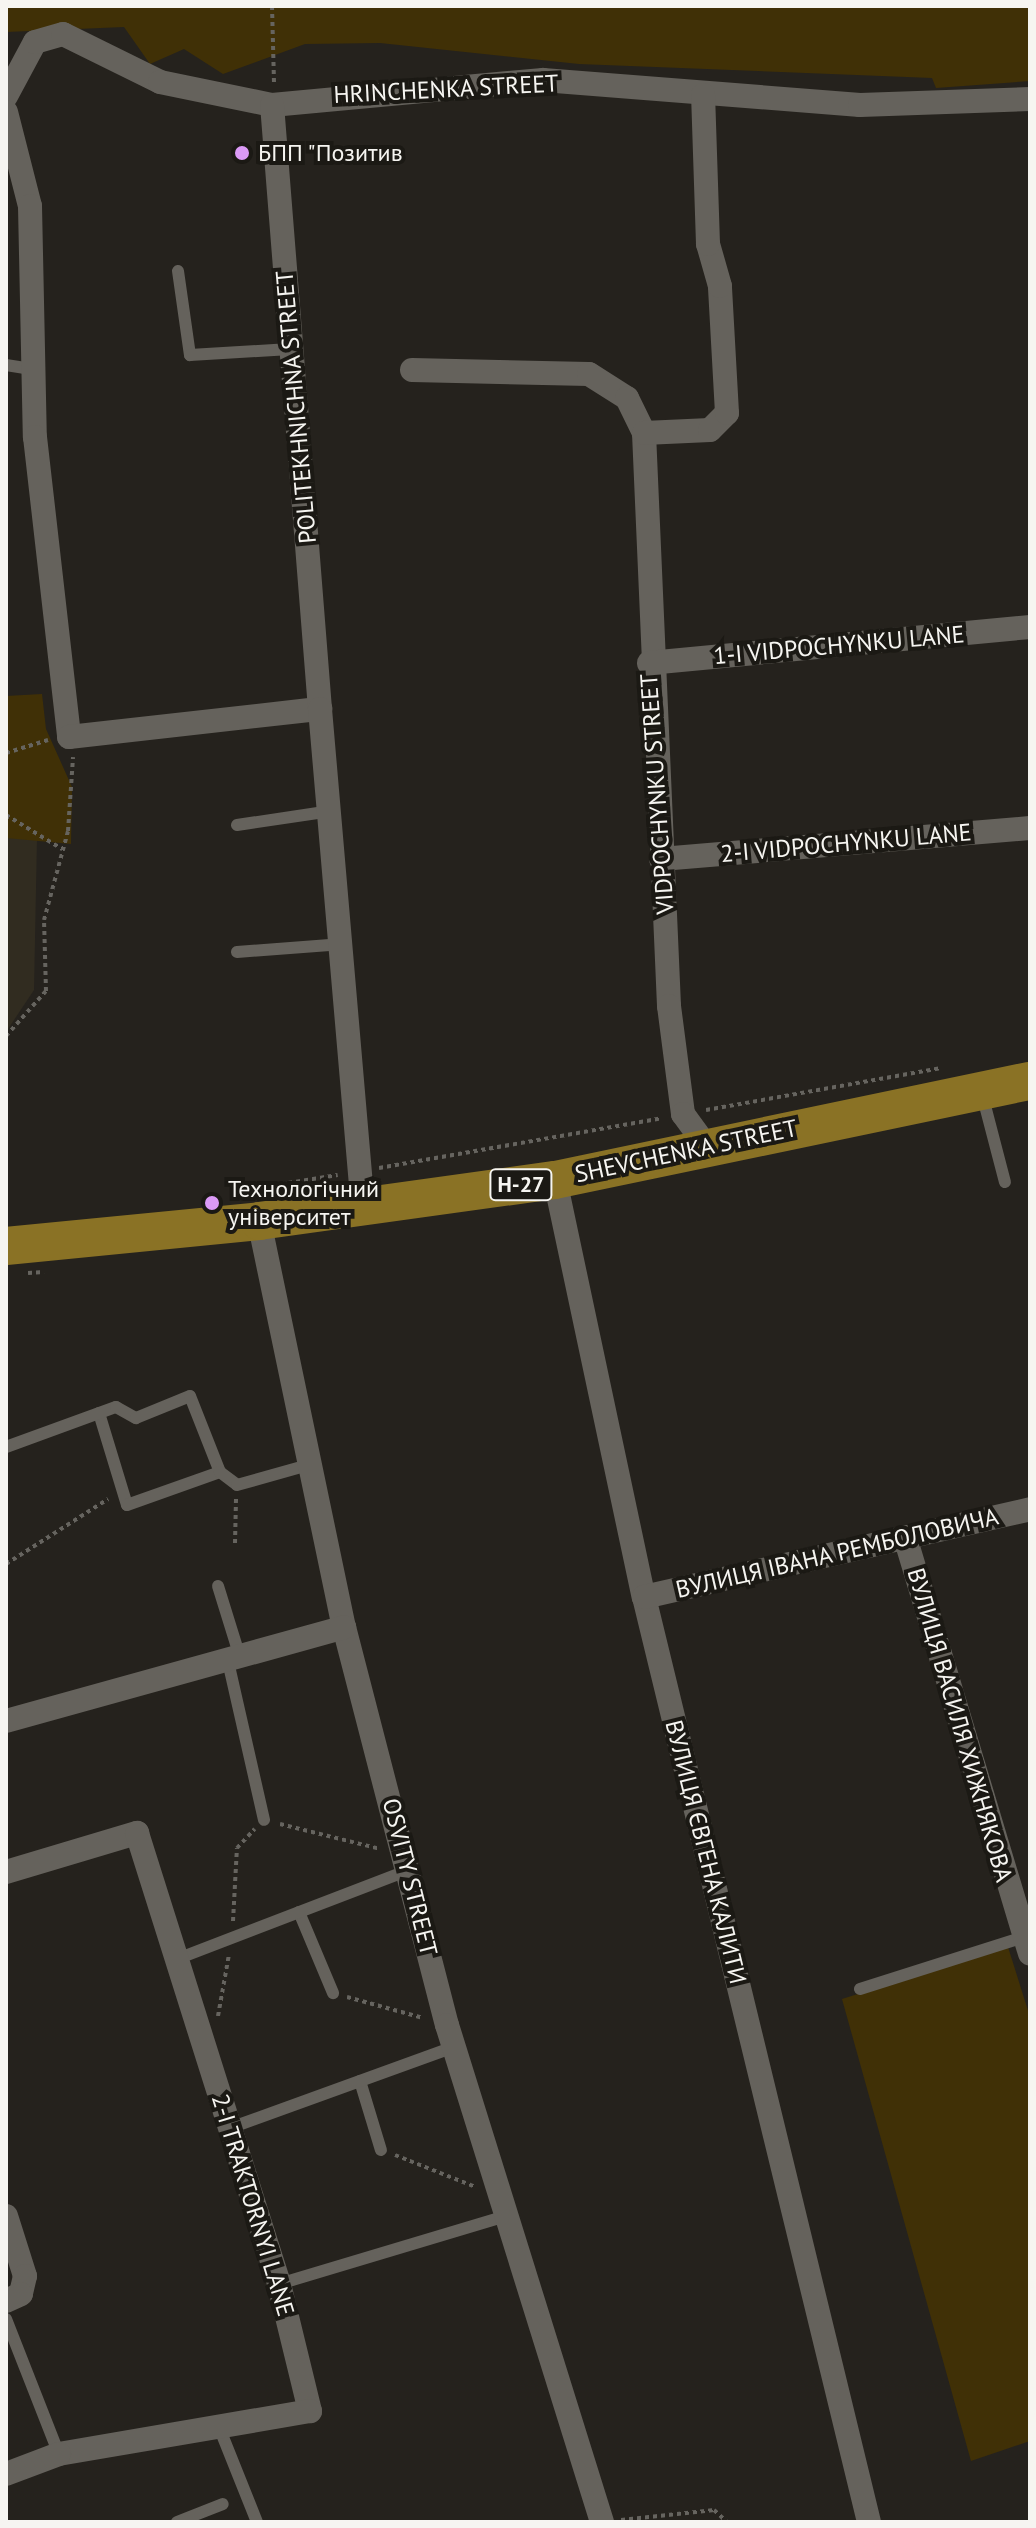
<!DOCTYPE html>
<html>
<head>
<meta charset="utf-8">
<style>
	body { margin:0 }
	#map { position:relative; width:1036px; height:2528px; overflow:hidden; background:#25221d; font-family:"PT Sans",sans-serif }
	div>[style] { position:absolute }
	.built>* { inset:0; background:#312c20 }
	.green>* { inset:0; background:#403006 }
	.path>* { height:4px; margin-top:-2px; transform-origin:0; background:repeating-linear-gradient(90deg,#66645f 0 4px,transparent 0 8px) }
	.service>* { height:12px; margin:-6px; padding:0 6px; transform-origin:6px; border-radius:6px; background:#65625c }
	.minor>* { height:24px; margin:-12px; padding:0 12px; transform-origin:12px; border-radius:12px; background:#65625c }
	.primary>* { height:38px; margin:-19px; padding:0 19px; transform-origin:19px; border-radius:19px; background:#8a7225 }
	.dots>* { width:22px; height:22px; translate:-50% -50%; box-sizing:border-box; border:4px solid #1b1914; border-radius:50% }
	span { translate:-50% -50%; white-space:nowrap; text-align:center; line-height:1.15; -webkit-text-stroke:8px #1b1914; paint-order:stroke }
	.shield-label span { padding:2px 6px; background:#1b1914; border:2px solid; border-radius:6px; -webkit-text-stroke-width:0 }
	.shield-label { font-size:22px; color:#f6f5f1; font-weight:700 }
	.street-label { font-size:24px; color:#f6f5f1 }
	.poi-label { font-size:24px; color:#f6f5f1 }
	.left { translate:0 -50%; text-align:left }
	.frame { position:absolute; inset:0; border:8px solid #f6f5f1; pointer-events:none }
</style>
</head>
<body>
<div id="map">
	<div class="built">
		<i style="clip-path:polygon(6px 838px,37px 838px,34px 990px,6px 1032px)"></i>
	</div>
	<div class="green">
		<i style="clip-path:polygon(6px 6px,1030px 6px,1030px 81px,936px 88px,932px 78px,579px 64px,380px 43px,305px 44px,223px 74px,184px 49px,150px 64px,124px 27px,6px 32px)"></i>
		<i style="clip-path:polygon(42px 694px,46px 729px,72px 787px,71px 844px,6px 838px,6px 696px)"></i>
		<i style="clip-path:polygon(1008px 1947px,1030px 2017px,1030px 2441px,971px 2461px,842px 1999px)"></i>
	</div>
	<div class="path">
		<i style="left:272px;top:6px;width:76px;rotate:88.5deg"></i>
		<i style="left:6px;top:753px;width:44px;rotate:-17.2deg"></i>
		<i style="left:6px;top:815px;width:66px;rotate:31.3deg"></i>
		<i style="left:6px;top:1036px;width:60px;rotate:-48.4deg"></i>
		<i style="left:46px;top:991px;width:71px;rotate:-91.6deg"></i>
		<i style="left:44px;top:920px;width:92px;rotate:-74.9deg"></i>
		<i style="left:68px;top:831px;width:74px;rotate:-86.1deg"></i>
		<i style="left:706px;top:1110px;width:239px;rotate:-10.1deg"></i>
		<i style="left:379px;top:1168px;width:287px;rotate:-10deg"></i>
		<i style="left:233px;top:1192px;width:106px;rotate:-9.2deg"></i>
		<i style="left:28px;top:1273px;width:16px;rotate:-4deg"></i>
		<i style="left:235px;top:1543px;width:44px;rotate:-88.7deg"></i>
		<i style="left:6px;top:1564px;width:121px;rotate:-32.5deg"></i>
		<i style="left:280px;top:1824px;width:103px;rotate:14deg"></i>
		<i style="left:233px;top:1921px;width:73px;rotate:-86.9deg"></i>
		<i style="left:237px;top:1848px;width:26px;rotate:-47deg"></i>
		<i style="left:347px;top:1997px;width:79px;rotate:15.4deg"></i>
		<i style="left:218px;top:2016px;width:63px;rotate:-79.9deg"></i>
		<i style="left:395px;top:2155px;width:87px;rotate:21.6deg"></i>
		<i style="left:621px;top:2520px;width:94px;rotate:-6.1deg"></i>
		<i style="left:714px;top:2510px;width:18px;rotate:43deg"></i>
	</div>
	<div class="service">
		<i style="left:178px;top:271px;width:85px;rotate:81.9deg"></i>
		<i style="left:190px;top:355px;width:100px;rotate:-3.4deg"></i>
		<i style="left:6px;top:365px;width:24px;rotate:9deg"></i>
		<i style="left:237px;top:825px;width:95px;rotate:-8.5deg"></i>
		<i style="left:237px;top:952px;width:106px;rotate:-4.3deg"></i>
		<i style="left:982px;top:1094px;width:91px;rotate:75.4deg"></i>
		<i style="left:99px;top:1413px;width:96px;rotate:73.1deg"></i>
		<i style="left:127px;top:1505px;width:99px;rotate:-19.5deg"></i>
		<i style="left:6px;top:1447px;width:117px;rotate:-20deg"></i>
		<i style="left:116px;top:1407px;width:23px;rotate:29deg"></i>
		<i style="left:136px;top:1418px;width:58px;rotate:-22.2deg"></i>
		<i style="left:190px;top:1396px;width:82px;rotate:68.5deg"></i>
		<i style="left:220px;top:1472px;width:21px;rotate:37deg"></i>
		<i style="left:237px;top:1485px;width:74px;rotate:-15.7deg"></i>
		<i style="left:218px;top:1586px;width:71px;rotate:72.8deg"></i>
		<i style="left:227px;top:1657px;width:167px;rotate:77.2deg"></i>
		<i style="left:299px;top:1912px;width:88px;rotate:67.2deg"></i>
		<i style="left:177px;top:1959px;width:248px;rotate:-21deg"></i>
		<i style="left:860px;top:1989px;width:169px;rotate:-17.6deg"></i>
		<i style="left:360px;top:2081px;width:72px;rotate:73.1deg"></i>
		<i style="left:230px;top:2128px;width:238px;rotate:-19.9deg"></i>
		<i style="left:279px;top:2284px;width:237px;rotate:-16.7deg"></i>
		<i style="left:6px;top:2319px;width:145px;rotate:68.6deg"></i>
		<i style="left:219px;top:2427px;width:102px;rotate:68.2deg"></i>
		<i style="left:177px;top:2522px;width:49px;rotate:-21.4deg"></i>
	</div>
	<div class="minor">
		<i style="left:6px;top:96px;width:61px;rotate:-61.8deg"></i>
		<i style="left:35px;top:42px;width:29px;rotate:-16deg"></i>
		<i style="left:63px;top:34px;width:108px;rotate:26.3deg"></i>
		<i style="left:160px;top:82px;width:114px;rotate:11.6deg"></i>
		<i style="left:272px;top:105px;width:272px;rotate:-5.3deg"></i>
		<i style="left:543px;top:80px;width:318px;rotate:4.5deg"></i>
		<i style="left:860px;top:105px;width:170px;rotate:-2deg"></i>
		<i style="left:6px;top:112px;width:97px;rotate:75.7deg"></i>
		<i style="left:30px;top:206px;width:231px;rotate:88.8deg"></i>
		<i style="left:35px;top:437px;width:302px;rotate:83.5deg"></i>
		<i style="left:69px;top:737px;width:253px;rotate:-6.4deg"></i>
		<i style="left:320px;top:709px;width:606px;rotate:-94.54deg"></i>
		<i style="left:412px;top:370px;width:177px;rotate:1.3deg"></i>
		<i style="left:589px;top:374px;width:45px;rotate:32.3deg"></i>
		<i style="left:627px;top:398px;width:39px;rotate:64deg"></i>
		<i style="left:644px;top:433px;width:574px;rotate:87.5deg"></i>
		<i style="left:669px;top:1006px;width:109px;rotate:82.6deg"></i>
		<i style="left:683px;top:1114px;width:39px;rotate:54deg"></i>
		<i style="left:644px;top:433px;width:66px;rotate:-2.6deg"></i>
		<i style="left:710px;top:430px;width:24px;rotate:-45deg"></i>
		<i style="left:727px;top:413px;width:127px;rotate:-93.2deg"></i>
		<i style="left:720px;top:286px;width:44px;rotate:-105.9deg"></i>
		<i style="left:708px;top:244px;width:149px;rotate:-91.9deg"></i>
		<i style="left:649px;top:663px;width:383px;rotate:-5.4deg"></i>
		<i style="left:320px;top:709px;width:502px;rotate:85.08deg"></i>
		<i style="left:661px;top:859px;width:370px;rotate:-4.8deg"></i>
		<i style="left:555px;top:1180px;width:426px;rotate:78deg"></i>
		<i style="left:644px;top:1597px;width:952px;rotate:76.33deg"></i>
		<i style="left:259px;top:1221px;width:415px;rotate:78.2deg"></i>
		<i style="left:344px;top:1627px;width:411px;rotate:75.5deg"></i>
		<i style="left:447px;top:2025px;width:521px;rotate:72.68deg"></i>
		<i style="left:905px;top:1537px;width:435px;rotate:73.3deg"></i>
		<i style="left:644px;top:1597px;width:396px;rotate:-12.8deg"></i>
		<i style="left:6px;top:1721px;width:351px;rotate:-15.5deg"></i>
		<i style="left:6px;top:1872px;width:137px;rotate:-16.6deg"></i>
		<i style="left:137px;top:1833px;width:473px;rotate:72.5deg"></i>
		<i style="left:279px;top:2284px;width:131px;rotate:76.3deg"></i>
		<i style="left:310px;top:2411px;width:255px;rotate:170.3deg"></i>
		<i style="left:59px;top:2454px;width:57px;rotate:159.3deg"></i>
		<i style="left:6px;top:2216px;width:63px;rotate:72.4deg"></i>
		<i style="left:25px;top:2276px;width:18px;rotate:103deg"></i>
		<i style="left:21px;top:2294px;width:17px;rotate:155deg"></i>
	</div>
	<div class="primary">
		<i style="left:6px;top:1246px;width:254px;rotate:-5.6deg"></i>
		<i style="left:259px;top:1221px;width:299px;rotate:-7.9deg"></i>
		<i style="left:555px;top:1180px;width:485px;rotate:-11.8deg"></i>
	</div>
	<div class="dots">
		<i style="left:242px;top:153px;background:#db9af6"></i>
		<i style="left:212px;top:1203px;background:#db9af6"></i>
	</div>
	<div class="shield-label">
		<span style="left:521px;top:1185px">Н-27</span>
	</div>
	<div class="street-label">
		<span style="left:446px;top:89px;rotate:-3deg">HRINCHENKA STREET</span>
		<span style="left:296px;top:407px;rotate:-95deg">POLITEKHNICHNA STREET</span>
		<span style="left:839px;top:645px;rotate:-5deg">1-I VIDPOCHYNKU LANE</span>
		<span style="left:657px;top:794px;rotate:-94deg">VIDPOCHYNKU STREET</span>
		<span style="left:846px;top:843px;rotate:-5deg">2-I VIDPOCHYNKU LANE</span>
		<span style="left:686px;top:1151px;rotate:-12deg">SHEVCHENKA STREET</span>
		<span style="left:837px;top:1553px;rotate:-13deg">ВУЛИЦЯ ІВАНА РЕМБОЛОВИЧА</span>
		<span style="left:960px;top:1725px;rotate:74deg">ВУЛИЦЯ ВАСИЛЯ ХИЖНЯКОВА</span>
		<span style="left:706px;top:1852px;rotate:76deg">ВУЛИЦЯ ЄВГЕНА КАЛИТИ</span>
		<span style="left:410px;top:1877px;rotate:76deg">OSVITY STREET</span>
		<span style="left:253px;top:2205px;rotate:73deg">2-I TRAKTORNYI LANE</span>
	</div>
	<div class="poi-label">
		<span class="left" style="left:258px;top:153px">БПП "Позитив</span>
		<span class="left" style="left:228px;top:1203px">Технологічний<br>університет</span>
	</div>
	<div class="frame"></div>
</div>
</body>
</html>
